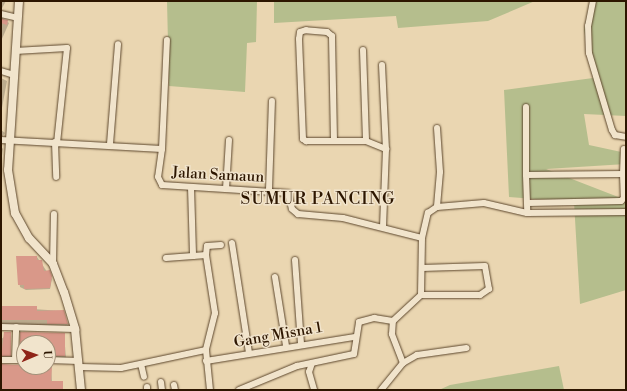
<!DOCTYPE html>
<html>
<head>
<meta charset="utf-8">
<style>
	body { margin:0 }
	#map { position:relative; width:627px; height:391px; overflow:hidden; background:#ead6b1; font-family:"Libre Bodoni",serif }
	div>[style] { position:absolute }
	.green>* { inset:0; background:#b5be8d }
	.shadow>* { inset:0; background:#0003 }
	.building>* { inset:0; background:#d99889 }
	.roads { filter:drop-shadow(0 0 1px #5c462c) drop-shadow(0 0 1px #5c462c) }
	.minor>* { height:6px; margin:-3px; padding:0 3px; transform-origin:3px; border-radius:3px; background:#f1e4cc }
	.tertiary>* { height:8px; margin:-4px; padding:0 4px; transform-origin:4px; border-radius:4px; background:#f1e4cc }
	span { translate:-50% -50%; white-space:nowrap; text-align:center; line-height:1.15; -webkit-text-stroke:3px #f1e4cc; paint-order:stroke }
	.street-label { font-size:15px; color:#2d1600 }
	.quarter-label { font-size:17px; color:#2d1600; letter-spacing:1px }
	.frame { position:absolute; inset:0; border:2px solid #2d1600; pointer-events:none }
	.north { position:absolute; left:16px; top:335px; width:40px; height:40px; box-sizing:border-box; background:#f1e4cc; border:1px solid #a3927a; border-radius:50%; rotate:88deg; font-size:11px; font-weight:700; line-height:16px; text-align:center; color:#2d1600 }
	.north::after { content:''; display:block; margin:auto; width:14px; height:18px; background:#8f2418; clip-path:polygon(50% 0,100% 100%,50% 72%,0 100%) }
</style>
</head>
<body>
<div id="map">
	<div class="green">
		<i style="clip-path:polygon(167px 1px,257px 1px,256px 42px,247px 43px,245px 92px,169px 86px)"></i>
		<i style="clip-path:polygon(274px 1px,535px 1px,488px 21px,398px 28px,396px 16px,274px 23px)"></i>
		<i style="clip-path:polygon(590px 1px,626px 1px,626px 116px,584px 114px,589px 145px,626px 153px,626px 164px,546px 169px,626px 200px,626px 290px,580px 304px,574px 202px,509px 197px,504px 90px,593px 78px,584px 30px)"></i>
		<i style="clip-path:polygon(559px 366px,564px 390px,439px 390px,450px 385px)"></i>
	</div>
	<div class="shadow">
		<i style="clip-path:polygon(1px 1px,6px 1px,1px 10px)"></i>
		<i style="clip-path:polygon(1px 17px,9px 23px,1px 41px)"></i>
		<i style="clip-path:polygon(1px 78px,7px 81px,1px 113px)"></i>
		<i style="clip-path:polygon(1px 130px,5px 133px,1px 138px)"></i>
		<i style="clip-path:polygon(1px 146px,3px 149px,1px 163px)"></i>
		<i style="clip-path:polygon(17px 257px,37px 257px,52px 279px,50px 289px,26px 290px,20px 287px)"></i>
		<i style="clip-path:polygon(1px 307px,63px 311px,68px 326px,1px 325px)"></i>
		<i style="clip-path:polygon(11px 333px,11px 358px,1px 358px,1px 339px)"></i>
		<i style="clip-path:polygon(21px 333px,64px 334px,66px 358px,48px 359px,48px 343px,24px 343px,22px 358px)"></i>
		<i style="clip-path:polygon(24px 364px,24px 367px,51px 365px,52px 382px,62px 382px,63px 390px,1px 390px,1px 366px)"></i>
	</div>
	<div class="building">
		<i style="clip-path:polygon(1px 19px,8px 20px,7px 25px,1px 23px)"></i>
		<i style="clip-path:polygon(16px 256px,37px 256px,37px 260px,42px 260px,44px 271px,50px 270px,52px 276px,50px 288px,24px 289px,24px 285px,18px 285px)"></i>
		<i style="clip-path:polygon(1px 306px,37px 306px,37px 311px,64px 310px,68px 324px,47px 324px,47px 320px,1px 320px)"></i>
		<i style="clip-path:polygon(4px 332px,11px 332px,11px 356px,1px 356px)"></i>
		<i style="clip-path:polygon(20px 332px,65px 333px,65px 356px,48px 356px,48px 342px,24px 343px,24px 356px,20px 356px)"></i>
		<i style="clip-path:polygon(1px 364px,52px 367px,51px 381px,63px 381px,63px 389px,1px 390px)"></i>
	</div>
	<div class="roads">
		<div class="minor">
			<i style="left:593px;top:1px;width:25px;rotate:101deg"></i>
			<i style="left:588px;top:26px;width:27px;rotate:88deg"></i>
			<i style="left:589px;top:53px;width:80px;rotate:73.4deg"></i>
			<i style="left:612px;top:130px;width:6px;rotate:59deg"></i>
			<i style="left:615px;top:135px;width:11px;rotate:10deg"></i>
			<i style="left:1px;top:14px;width:17px;rotate:13deg"></i>
			<i style="left:363px;top:50px;width:91px;rotate:88.1deg"></i>
			<i style="left:15px;top:51px;width:52px;rotate:-3.3deg"></i>
			<i style="left:67px;top:48px;width:96px;rotate:96deg"></i>
			<i style="left:382px;top:65px;width:84px;rotate:87.3deg"></i>
			<i style="left:386px;top:149px;width:78px;rotate:92.2deg"></i>
			<i style="left:1px;top:71px;width:14px;rotate:17deg"></i>
			<i style="left:526px;top:107px;width:68px;rotate:90deg"></i>
			<i style="left:526px;top:175px;width:97px;rotate:-0.6deg"></i>
			<i style="left:623px;top:174px;width:24px;rotate:88deg"></i>
			<i style="left:624px;top:198px;width:4px;rotate:135deg"></i>
			<i style="left:621px;top:201px;width:93px;rotate:178.8deg"></i>
			<i style="left:437px;top:128px;width:44px;rotate:86.1deg"></i>
			<i style="left:440px;top:172px;width:35px;rotate:95deg"></i>
			<i style="left:1px;top:140px;width:161px;rotate:3.2deg"></i>
			<i style="left:162px;top:149px;width:28px;rotate:98deg"></i>
			<i style="left:158px;top:177px;width:9px;rotate:63deg"></i>
			<i style="left:162px;top:185px;width:126px;rotate:3.6deg"></i>
			<i style="left:288px;top:193px;width:16px;rotate:76deg"></i>
			<i style="left:292px;top:209px;width:8px;rotate:40deg"></i>
			<i style="left:298px;top:214px;width:45px;rotate:5.1deg"></i>
			<i style="left:343px;top:218px;width:81px;rotate:14.2deg"></i>
			<i style="left:334px;top:141px;width:105px;rotate:-91.1deg"></i>
			<i style="left:332px;top:36px;width:6px;rotate:-141deg"></i>
			<i style="left:327px;top:32px;width:21px;rotate:-175deg"></i>
			<i style="left:306px;top:30px;width:6px;rotate:162deg"></i>
			<i style="left:300px;top:32px;width:7px;rotate:98deg"></i>
			<i style="left:299px;top:39px;width:100px;rotate:87.7deg"></i>
			<i style="left:303px;top:139px;width:4px;rotate:34deg"></i>
			<i style="left:306px;top:141px;width:60px"></i>
			<i style="left:366px;top:141px;width:22px;rotate:22deg"></i>
			<i style="left:55px;top:142px;width:35px;rotate:88deg"></i>
			<i style="left:110px;top:144px;width:100px;rotate:-85.4deg"></i>
			<i style="left:162px;top:149px;width:109px;rotate:-87.4deg"></i>
			<i style="left:623px;top:174px;width:25px;rotate:-88deg"></i>
			<i style="left:526px;top:175px;width:38px;rotate:88deg"></i>
			<i style="left:191px;top:187px;width:69px;rotate:88.3deg"></i>
			<i style="left:193px;top:256px;width:13px;rotate:-4deg"></i>
			<i style="left:206px;top:255px;width:59px;rotate:81.2deg"></i>
			<i style="left:215px;top:313px;width:38px;rotate:104deg"></i>
			<i style="left:206px;top:350px;width:40px;rotate:84.3deg"></i>
			<i style="left:226px;top:189px;width:49px;rotate:-86.5deg"></i>
			<i style="left:269px;top:190px;width:89px;rotate:-88.1deg"></i>
			<i style="left:232px;top:243px;width:111px;rotate:81.2deg"></i>
			<i style="left:206px;top:255px;width:9px;rotate:-84deg"></i>
			<i style="left:207px;top:246px;width:14px;rotate:-4deg"></i>
			<i style="left:166px;top:258px;width:27px;rotate:-4deg"></i>
			<i style="left:295px;top:260px;width:84px;rotate:85.9deg"></i>
			<i style="left:53px;top:264px;width:50px;rotate:-88.9deg"></i>
			<i style="left:275px;top:277px;width:70px;rotate:80.9deg"></i>
			<i style="left:421px;top:295px;width:59px"></i>
			<i style="left:480px;top:295px;width:11px;rotate:-34deg"></i>
			<i style="left:489px;top:289px;width:23px;rotate:-100deg"></i>
			<i style="left:485px;top:266px;width:63px;rotate:178.2deg"></i>
			<i style="left:1px;top:327px;width:74px;rotate:1.5deg"></i>
			<i style="left:1px;top:360px;width:23px"></i>
			<i style="left:15px;top:360px;width:33px;rotate:-88deg"></i>
			<i style="left:48px;top:360px;width:31px;rotate:2deg"></i>
			<i style="left:206px;top:361px;width:151px;rotate:-9.2deg"></i>
			<i style="left:312px;top:363px;width:9px;rotate:108deg"></i>
			<i style="left:309px;top:372px;width:19px;rotate:74deg"></i>
			<i style="left:403px;top:363px;width:16px;rotate:-30deg"></i>
			<i style="left:417px;top:355px;width:50px;rotate:-8deg"></i>
			<i style="left:141px;top:364px;width:13px;rotate:77deg"></i>
			<i style="left:80px;top:367px;width:41px;rotate:1.4deg"></i>
			<i style="left:121px;top:368px;width:87px;rotate:-12deg"></i>
			<i style="left:161px;top:382px;width:8px;rotate:83deg"></i>
			<i style="left:174px;top:385px;width:5px;rotate:79deg"></i>
			<i style="left:147px;top:387px;width:3px;rotate:90deg"></i>
			<i style="left:239px;top:390px;width:63px;rotate:-22.5deg"></i>
			<i style="left:297px;top:366px;width:58px;rotate:-11.9deg"></i>
			<i style="left:354px;top:354px;width:32px;rotate:-81deg"></i>
			<i style="left:359px;top:322px;width:16px;rotate:-15deg"></i>
			<i style="left:374px;top:318px;width:19px;rotate:9deg"></i>
			<i style="left:381px;top:390px;width:35px;rotate:-51deg"></i>
			<i style="left:403px;top:363px;width:31px;rotate:-111deg"></i>
			<i style="left:392px;top:334px;width:13px;rotate:-86deg"></i>
			<i style="left:393px;top:321px;width:38px;rotate:-43deg"></i>
			<i style="left:421px;top:295px;width:57px;rotate:-89deg"></i>
			<i style="left:422px;top:238px;width:26px;rotate:-77deg"></i>
			<i style="left:428px;top:213px;width:11px;rotate:-34deg"></i>
			<i style="left:437px;top:207px;width:47px;rotate:-4.9deg"></i>
			<i style="left:484px;top:203px;width:44px;rotate:13.1deg"></i>
			<i style="left:527px;top:213px;width:99px;rotate:-0.6deg"></i>
		</div>
		<div class="tertiary">
			<i style="left:19px;top:1px;width:169px;rotate:93.7deg"></i>
			<i style="left:8px;top:170px;width:44px;rotate:80.8deg"></i>
			<i style="left:15px;top:213px;width:29px;rotate:61deg"></i>
			<i style="left:29px;top:238px;width:35px;rotate:47deg"></i>
			<i style="left:53px;top:264px;width:30px;rotate:69deg"></i>
			<i style="left:64px;top:292px;width:39px;rotate:73deg"></i>
			<i style="left:75px;top:329px;width:61px;rotate:84.4deg"></i>
		</div>
	</div>
	<div class="street-label">
		<span style="left:218px;top:175px;rotate:3deg">Jalan Samaun</span>
		<span style="left:278px;top:335px;rotate:-10deg">Gang Misna 1</span>
	</div>
	<div class="quarter-label">
		<span style="left:318px;top:200px">SUMUR PANCING</span>
	</div>
	<div class="frame"></div>
	<div class="north">U</div>
</div>
</body>
</html>
